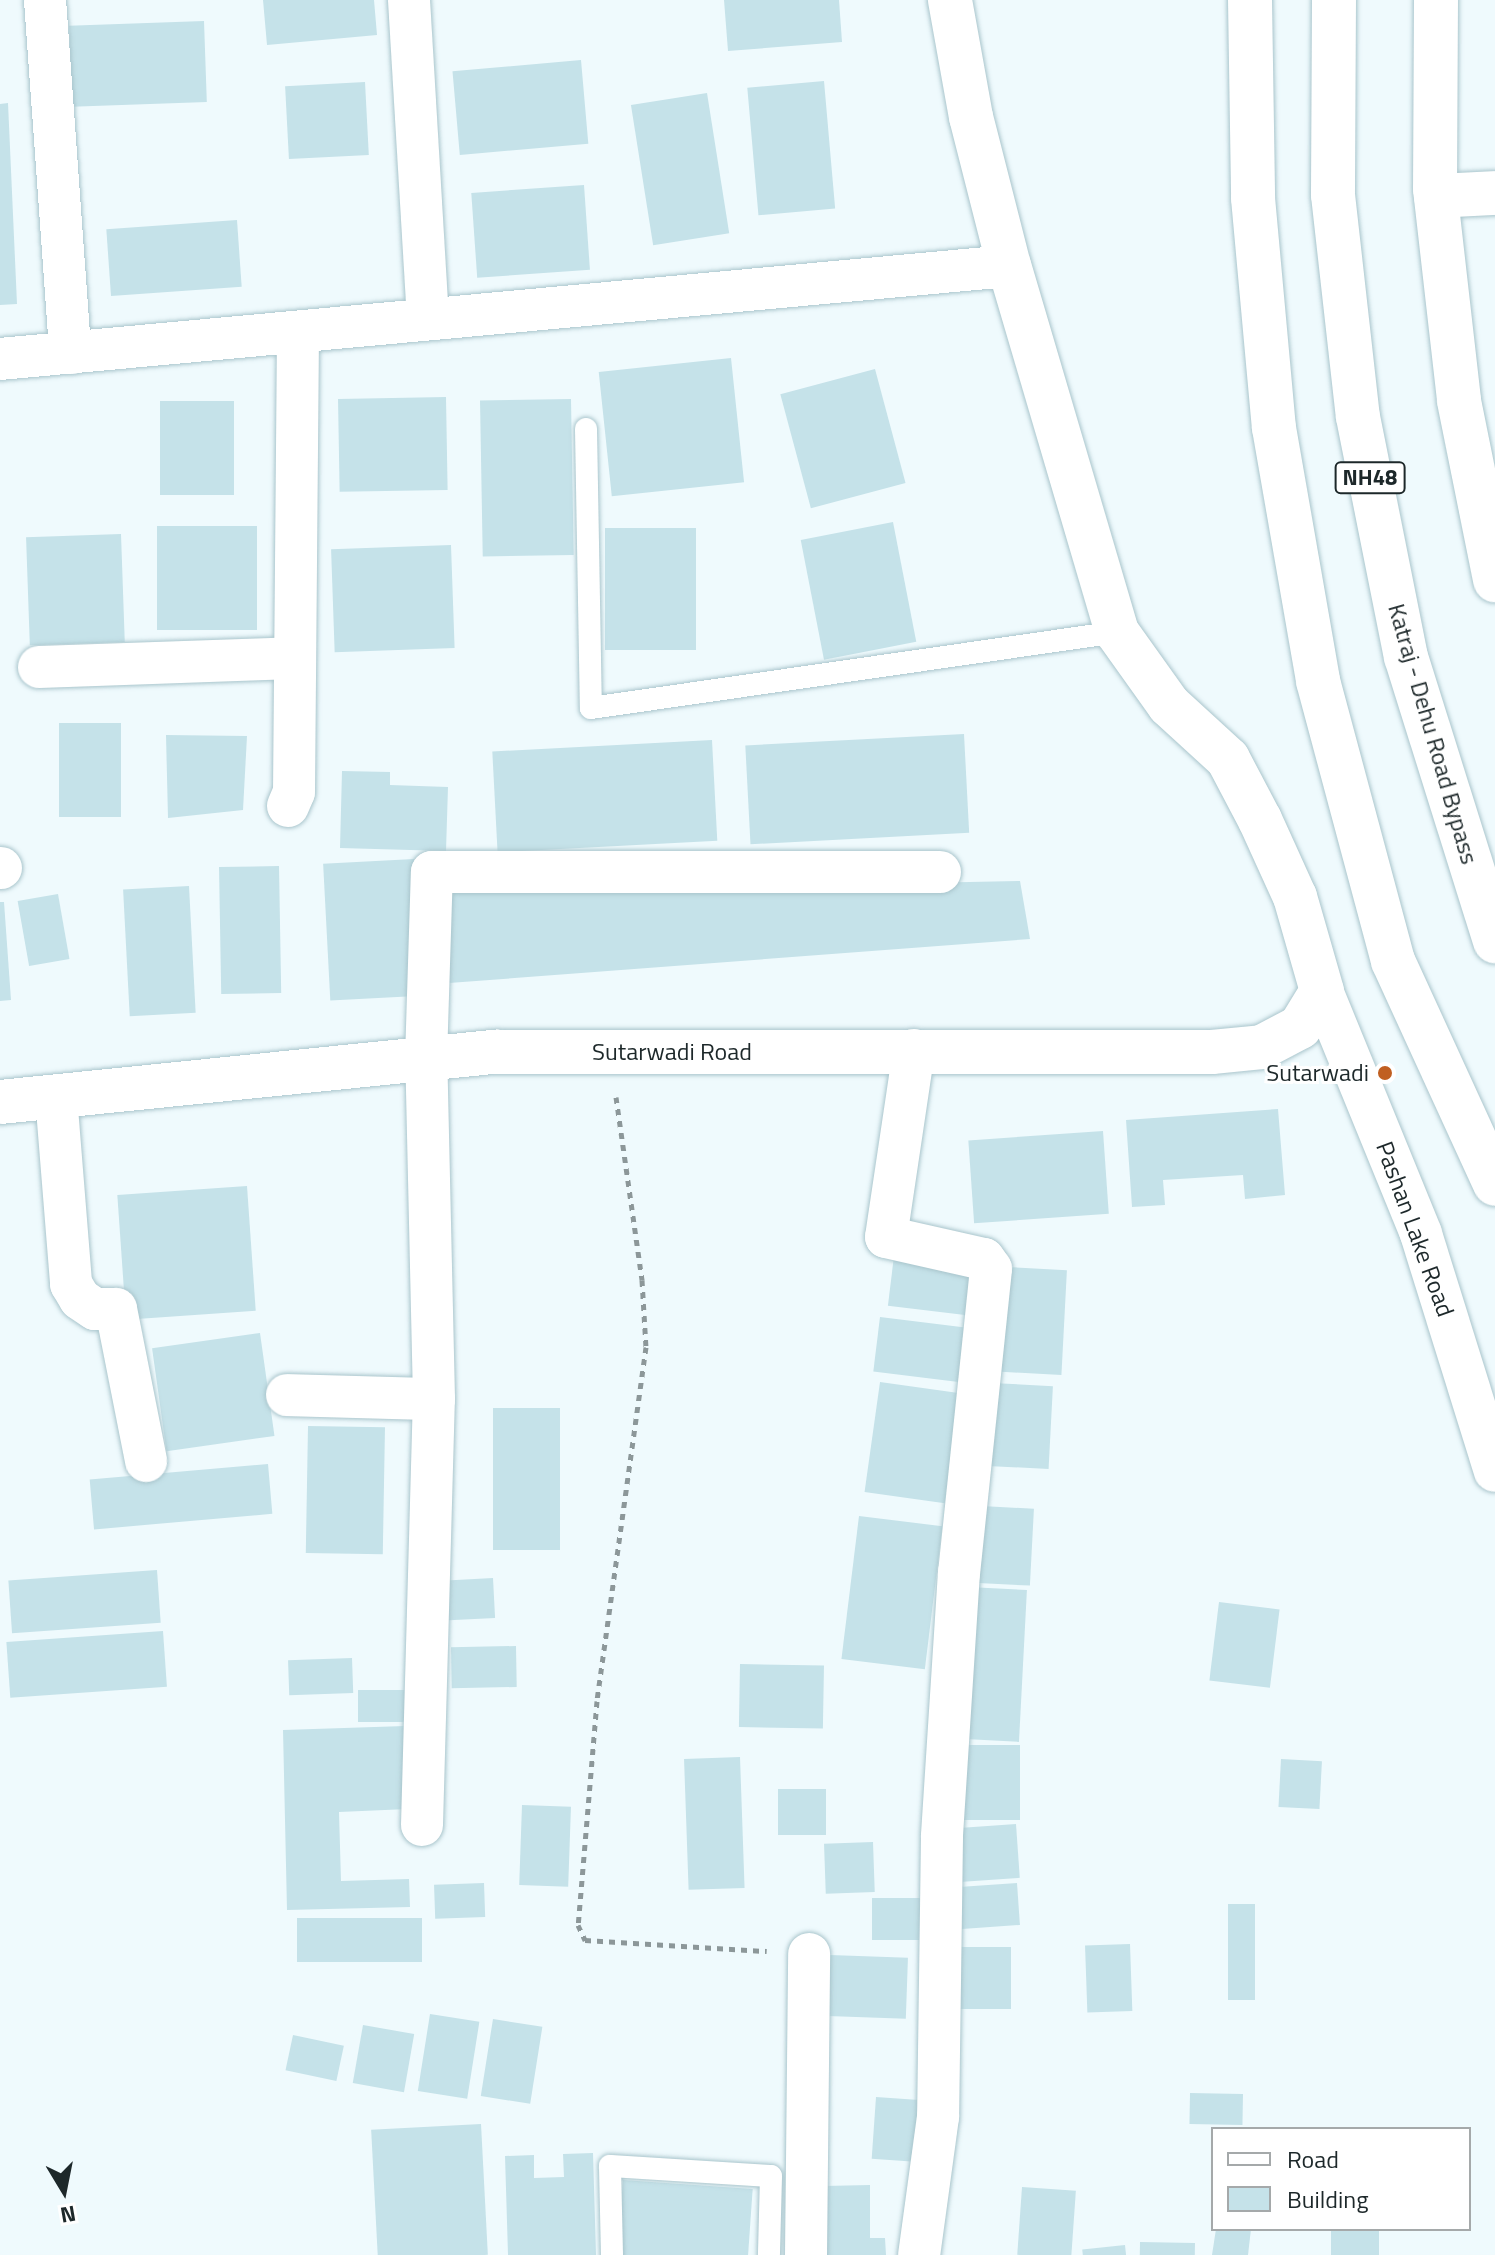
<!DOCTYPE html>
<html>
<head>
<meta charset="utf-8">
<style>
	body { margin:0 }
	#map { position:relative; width:1495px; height:2255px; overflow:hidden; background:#effafd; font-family:"Titillium Web",sans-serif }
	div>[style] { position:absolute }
	.building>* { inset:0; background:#c5e2e9; transform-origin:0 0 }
	.path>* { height:5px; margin-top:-2.5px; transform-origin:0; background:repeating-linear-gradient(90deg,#8c9799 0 6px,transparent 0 12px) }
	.roads { filter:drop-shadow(0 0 2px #a9c5cc) drop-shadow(0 0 2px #a9c5cc) }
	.service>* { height:22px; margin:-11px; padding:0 11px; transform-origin:11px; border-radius:11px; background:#fff }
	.minor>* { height:42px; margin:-21px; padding:0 21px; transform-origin:21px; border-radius:21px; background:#fff }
	.tertiary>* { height:44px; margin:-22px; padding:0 22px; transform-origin:22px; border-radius:22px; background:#fff }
	.trunk>* { height:44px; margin:-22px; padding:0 22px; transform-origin:22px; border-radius:22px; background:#fff }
	.dots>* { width:22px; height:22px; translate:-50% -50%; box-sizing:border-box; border:4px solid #fff; border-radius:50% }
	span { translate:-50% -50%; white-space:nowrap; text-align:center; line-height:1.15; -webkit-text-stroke:6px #fff; paint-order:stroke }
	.shield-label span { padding:2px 6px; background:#fff; border:2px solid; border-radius:6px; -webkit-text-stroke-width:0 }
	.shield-label { font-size:22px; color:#1d282a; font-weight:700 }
	.street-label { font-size:24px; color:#1d282a }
	.poi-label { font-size:24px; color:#1d282a }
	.right { translate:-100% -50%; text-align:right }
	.legend { position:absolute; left:1211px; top:2127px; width:260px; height:104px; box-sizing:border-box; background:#fff; border:2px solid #a5a9aa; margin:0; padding:10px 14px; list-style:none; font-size:24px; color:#1d282a }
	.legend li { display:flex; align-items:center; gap:16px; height:40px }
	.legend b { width:40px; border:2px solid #a5a9aa }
	.north { position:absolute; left:24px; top:2151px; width:80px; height:80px; -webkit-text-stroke:6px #fff; paint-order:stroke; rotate:170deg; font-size:22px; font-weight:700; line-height:32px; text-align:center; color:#1d282a }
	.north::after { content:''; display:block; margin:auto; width:28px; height:36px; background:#1d282a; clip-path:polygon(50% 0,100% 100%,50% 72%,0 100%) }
</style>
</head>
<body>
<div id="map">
	<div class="building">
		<i style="clip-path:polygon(263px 0,374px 0,377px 35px,267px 45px)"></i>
		<i style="clip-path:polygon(724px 0,839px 0,842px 42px,728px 51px)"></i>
		<i style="left:204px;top:21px;width:81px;height:135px;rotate:88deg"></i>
		<i style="left:581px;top:60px;width:84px;height:129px;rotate:85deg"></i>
		<i style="left:824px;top:81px;width:128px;height:77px;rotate:85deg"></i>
		<i style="left:365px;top:82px;width:73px;height:80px;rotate:87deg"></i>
		<i style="left:707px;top:93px;width:142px;height:77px;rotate:81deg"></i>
		<i style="clip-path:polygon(8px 103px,17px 304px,0 305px,0 104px)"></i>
		<i style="left:584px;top:185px;width:85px;height:113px;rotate:86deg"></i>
		<i style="left:237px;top:220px;width:67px;height:131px;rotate:86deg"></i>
		<i style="left:731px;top:358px;width:125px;height:133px;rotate:84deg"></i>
		<i style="left:875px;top:369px;width:118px;height:98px;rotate:75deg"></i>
		<i style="left:446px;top:397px;width:93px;height:108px;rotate:89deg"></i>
		<i style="left:571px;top:399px;width:156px;height:91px;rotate:89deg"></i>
		<i style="left:160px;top:401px;width:74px;height:94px"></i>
		<i style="left:893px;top:522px;width:122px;height:94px;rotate:79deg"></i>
		<i style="left:157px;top:526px;width:100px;height:104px"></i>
		<i style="left:605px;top:528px;width:91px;height:122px"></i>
		<i style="left:121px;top:534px;width:108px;height:95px;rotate:88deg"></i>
		<i style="left:451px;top:545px;width:103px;height:120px;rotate:88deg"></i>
		<i style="left:121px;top:723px;width:94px;height:62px;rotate:90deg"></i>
		<i style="left:964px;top:734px;width:99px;height:219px;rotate:87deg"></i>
		<i style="clip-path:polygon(166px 735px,247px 736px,243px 810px,168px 818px)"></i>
		<i style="left:712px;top:740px;width:101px;height:220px;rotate:87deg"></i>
		<i style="clip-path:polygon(342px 771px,390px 772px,390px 785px,448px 787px,446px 851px,340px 848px)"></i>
		<i style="left:414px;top:859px;width:137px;height:91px;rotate:87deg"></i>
		<i style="left:279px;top:866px;width:127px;height:60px;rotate:89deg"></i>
		<i style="clip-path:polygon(1020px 881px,1030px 939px,449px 983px,442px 893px)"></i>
		<i style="left:189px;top:886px;width:127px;height:66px;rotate:87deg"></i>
		<i style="left:58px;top:894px;width:66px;height:41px;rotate:80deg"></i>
		<i style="clip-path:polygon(0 902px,4px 902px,11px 1000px,0 1001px)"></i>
		<i style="clip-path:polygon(1278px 1109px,1285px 1195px,1245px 1199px,1243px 1175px,1163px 1180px,1165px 1205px,1132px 1207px,1126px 1120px)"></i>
		<i style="left:1103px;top:1131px;width:83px;height:135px;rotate:86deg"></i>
		<i style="left:247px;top:1186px;width:125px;height:130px;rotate:86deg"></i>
		<i style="left:894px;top:1256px;width:86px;height:50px;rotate:7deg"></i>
		<i style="left:1007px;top:1267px;width:60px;height:105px;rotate:3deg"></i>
		<i style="left:880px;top:1317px;width:94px;height:55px;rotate:7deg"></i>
		<i style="left:260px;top:1333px;width:104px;height:109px;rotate:82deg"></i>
		<i style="left:880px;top:1382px;width:81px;height:111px;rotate:8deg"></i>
		<i style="left:992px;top:1383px;width:61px;height:83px;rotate:3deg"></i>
		<i style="left:560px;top:1408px;width:142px;height:67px;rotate:90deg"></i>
		<i style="left:308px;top:1426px;width:77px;height:127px;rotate:1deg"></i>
		<i style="left:268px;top:1464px;width:50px;height:179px;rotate:85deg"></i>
		<i style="left:982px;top:1506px;width:52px;height:77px;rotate:3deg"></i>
		<i style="left:859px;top:1516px;width:84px;height:144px;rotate:7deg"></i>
		<i style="left:157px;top:1570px;width:53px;height:149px;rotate:86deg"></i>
		<i style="left:493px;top:1578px;width:40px;height:51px;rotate:87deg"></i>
		<i style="left:968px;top:1587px;width:59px;height:152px;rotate:3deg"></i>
		<i style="left:1219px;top:1602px;width:61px;height:79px;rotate:7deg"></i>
		<i style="left:163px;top:1631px;width:56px;height:157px;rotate:86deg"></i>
		<i style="left:516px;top:1646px;width:41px;height:65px;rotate:89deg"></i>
		<i style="left:352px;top:1658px;width:35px;height:64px;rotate:88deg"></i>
		<i style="left:740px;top:1664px;width:84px;height:63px;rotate:1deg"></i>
		<i style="left:411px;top:1690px;width:32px;height:53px;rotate:90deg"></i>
		<i style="clip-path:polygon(405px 1726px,408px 1809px,339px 1812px,341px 1881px,409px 1879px,410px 1907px,287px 1910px,283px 1730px)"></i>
		<i style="left:957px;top:1745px;width:63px;height:75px"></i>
		<i style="left:740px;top:1757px;width:131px;height:56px;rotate:88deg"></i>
		<i style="left:1281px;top:1759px;width:41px;height:48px;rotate:3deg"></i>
		<i style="left:778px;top:1789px;width:48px;height:46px"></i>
		<i style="left:522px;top:1805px;width:49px;height:80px;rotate:2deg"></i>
		<i style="left:1016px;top:1824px;width:54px;height:64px;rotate:86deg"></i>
		<i style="left:873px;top:1842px;width:50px;height:49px;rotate:88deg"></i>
		<i style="left:484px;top:1883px;width:34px;height:50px;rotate:88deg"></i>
		<i style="left:1017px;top:1883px;width:42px;height:58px;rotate:86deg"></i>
		<i style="left:872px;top:1898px;width:55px;height:42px"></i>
		<i style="left:1228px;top:1904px;width:27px;height:96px"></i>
		<i style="left:422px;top:1918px;width:44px;height:125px;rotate:90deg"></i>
		<i style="left:1130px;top:1944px;width:67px;height:45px;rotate:88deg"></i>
		<i style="left:947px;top:1947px;width:64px;height:62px"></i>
		<i style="left:830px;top:1955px;width:78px;height:61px;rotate:2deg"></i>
		<i style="left:430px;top:2014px;width:50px;height:78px;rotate:9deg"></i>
		<i style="left:493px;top:2019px;width:50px;height:78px;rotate:9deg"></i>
		<i style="left:363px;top:2025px;width:52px;height:59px;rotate:10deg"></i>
		<i style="left:293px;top:2035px;width:52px;height:36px;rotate:12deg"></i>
		<i style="left:1190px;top:2093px;width:53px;height:31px;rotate:1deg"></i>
		<i style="left:876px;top:2097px;width:54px;height:62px;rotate:4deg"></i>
		<i style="left:481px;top:2124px;width:131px;height:110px;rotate:87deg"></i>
		<i style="clip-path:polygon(593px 2153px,596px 2255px,508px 2255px,505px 2156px,534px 2155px,534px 2178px,564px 2177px,563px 2154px)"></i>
		<i style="left:623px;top:2180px;width:130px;height:75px;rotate:4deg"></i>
		<i style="clip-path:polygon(870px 2185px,870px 2238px,885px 2238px,886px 2255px,825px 2255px,824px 2186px)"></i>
		<i style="left:1022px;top:2187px;width:54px;height:68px;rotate:4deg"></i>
		<i style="clip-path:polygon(1216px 2229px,1251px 2229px,1248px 2255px,1212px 2255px)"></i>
		<i style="left:1331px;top:2229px;width:48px;height:26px"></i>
		<i style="left:1140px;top:2242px;width:55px;height:13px;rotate:1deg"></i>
		<i style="left:1125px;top:2245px;width:10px;height:43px;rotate:84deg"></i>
	</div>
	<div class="path">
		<i style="left:616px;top:1097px;width:185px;rotate:81.9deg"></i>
		<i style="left:642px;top:1280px;width:67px;rotate:86.6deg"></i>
		<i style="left:646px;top:1347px;width:357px;rotate:97.9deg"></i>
		<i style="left:597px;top:1701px;width:225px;rotate:94.8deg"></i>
		<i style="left:578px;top:1925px;width:17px;rotate:65deg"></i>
		<i style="left:585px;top:1940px;width:182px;rotate:3.5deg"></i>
	</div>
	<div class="roads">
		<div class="service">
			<i style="left:586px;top:429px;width:279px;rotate:89deg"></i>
			<i style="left:591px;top:708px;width:531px;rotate:-8.22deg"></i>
			<i style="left:612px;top:2255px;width:89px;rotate:-91.3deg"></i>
			<i style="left:610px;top:2166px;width:161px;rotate:3.6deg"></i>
			<i style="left:771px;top:2176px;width:79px;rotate:91.5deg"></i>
		</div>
		<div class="minor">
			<i style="left:45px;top:0;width:354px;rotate:85.9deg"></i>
			<i style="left:409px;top:0;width:317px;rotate:86.6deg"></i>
			<i style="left:0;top:359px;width:1013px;rotate:-5.27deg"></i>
			<i style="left:39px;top:667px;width:255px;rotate:-2deg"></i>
			<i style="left:288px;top:806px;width:15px;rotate:-67deg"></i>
			<i style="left:294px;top:792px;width:460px;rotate:-89.5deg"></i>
			<i style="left:0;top:868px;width:1px"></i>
			<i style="left:1322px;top:991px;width:262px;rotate:67.8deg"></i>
			<i style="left:1421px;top:1234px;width:248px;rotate:72.7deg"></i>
			<i style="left:914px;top:1050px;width:189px;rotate:98.5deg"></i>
			<i style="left:886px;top:1237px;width:100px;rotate:12.7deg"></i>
			<i style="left:984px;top:1259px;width:12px;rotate:55deg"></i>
			<i style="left:991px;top:1269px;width:305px;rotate:96deg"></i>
			<i style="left:959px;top:1572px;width:266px;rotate:93.7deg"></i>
			<i style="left:942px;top:1837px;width:280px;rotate:90.8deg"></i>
			<i style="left:938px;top:2117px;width:139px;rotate:97.8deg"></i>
			<i style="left:56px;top:1096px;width:189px;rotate:85.4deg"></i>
			<i style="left:71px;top:1284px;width:17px;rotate:59deg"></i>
			<i style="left:80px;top:1299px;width:18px;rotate:34deg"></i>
			<i style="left:95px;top:1309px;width:21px"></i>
			<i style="left:116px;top:1309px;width:155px;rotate:78.8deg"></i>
			<i style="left:287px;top:1395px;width:147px;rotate:1.6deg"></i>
			<i style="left:422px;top:1825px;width:426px;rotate:-88.4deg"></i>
			<i style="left:434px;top:1399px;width:340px;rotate:-91.3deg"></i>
			<i style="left:426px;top:1059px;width:187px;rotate:-88.2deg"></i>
			<i style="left:432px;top:872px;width:508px"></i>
			<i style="left:806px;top:2255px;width:301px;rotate:-89.4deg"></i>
		</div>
		<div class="tertiary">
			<i style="left:1250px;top:0;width:198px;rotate:89.1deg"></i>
			<i style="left:1253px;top:198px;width:231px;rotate:84.8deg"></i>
			<i style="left:1274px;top:428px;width:257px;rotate:80.1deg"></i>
			<i style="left:1318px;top:681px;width:290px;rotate:75deg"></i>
			<i style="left:1393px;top:961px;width:245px;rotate:65.4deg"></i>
			<i style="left:0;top:1102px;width:499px;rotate:-5.8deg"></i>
			<i style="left:496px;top:1052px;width:716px"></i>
			<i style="left:1212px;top:1052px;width:50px;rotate:-5.7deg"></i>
			<i style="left:1262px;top:1047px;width:43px;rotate:-27.8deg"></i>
			<i style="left:1300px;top:1027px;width:42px;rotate:-58.6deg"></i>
			<i style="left:1322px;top:991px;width:98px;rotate:-106deg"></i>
			<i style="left:1295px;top:897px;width:85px;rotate:-114.4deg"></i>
			<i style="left:1260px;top:820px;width:69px;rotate:-117.7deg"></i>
			<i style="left:1228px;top:759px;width:80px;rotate:-137.5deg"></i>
			<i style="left:1169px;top:705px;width:90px;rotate:-125.5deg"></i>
			<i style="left:1117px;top:632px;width:382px;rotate:-106.4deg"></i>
			<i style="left:1009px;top:266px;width:154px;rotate:-104.3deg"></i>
			<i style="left:971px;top:117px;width:119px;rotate:-100.2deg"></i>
		</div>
		<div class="trunk">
			<i style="left:1334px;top:0;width:195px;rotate:90.3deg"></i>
			<i style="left:1333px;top:195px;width:223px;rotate:83.6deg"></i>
			<i style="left:1358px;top:417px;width:245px;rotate:78.7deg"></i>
			<i style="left:1406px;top:657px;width:298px;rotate:72.6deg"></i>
			<i style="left:1436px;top:0;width:189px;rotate:90.3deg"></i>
			<i style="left:1435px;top:189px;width:213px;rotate:83.5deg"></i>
			<i style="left:1459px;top:401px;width:183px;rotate:78.6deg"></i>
			<i style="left:1436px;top:196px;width:59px;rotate:-2.9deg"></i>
		</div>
	</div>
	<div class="dots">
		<i style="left:1385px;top:1073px;background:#c05f21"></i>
	</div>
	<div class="shield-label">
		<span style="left:1370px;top:478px">NH48</span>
	</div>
	<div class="street-label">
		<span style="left:1433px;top:734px;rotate:74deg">Katraj - Dehu Road Bypass</span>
		<span style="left:672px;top:1052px">Sutarwadi Road</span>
		<span style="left:1415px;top:1229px;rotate:70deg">Pashan Lake Road</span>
	</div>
	<div class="poi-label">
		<span class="right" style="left:1369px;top:1073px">Sutarwadi</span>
	</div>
	<ul class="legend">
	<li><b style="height:10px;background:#fff"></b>Road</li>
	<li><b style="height:22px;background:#c5e2e9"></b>Building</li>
	</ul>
	<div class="north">N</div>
</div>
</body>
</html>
